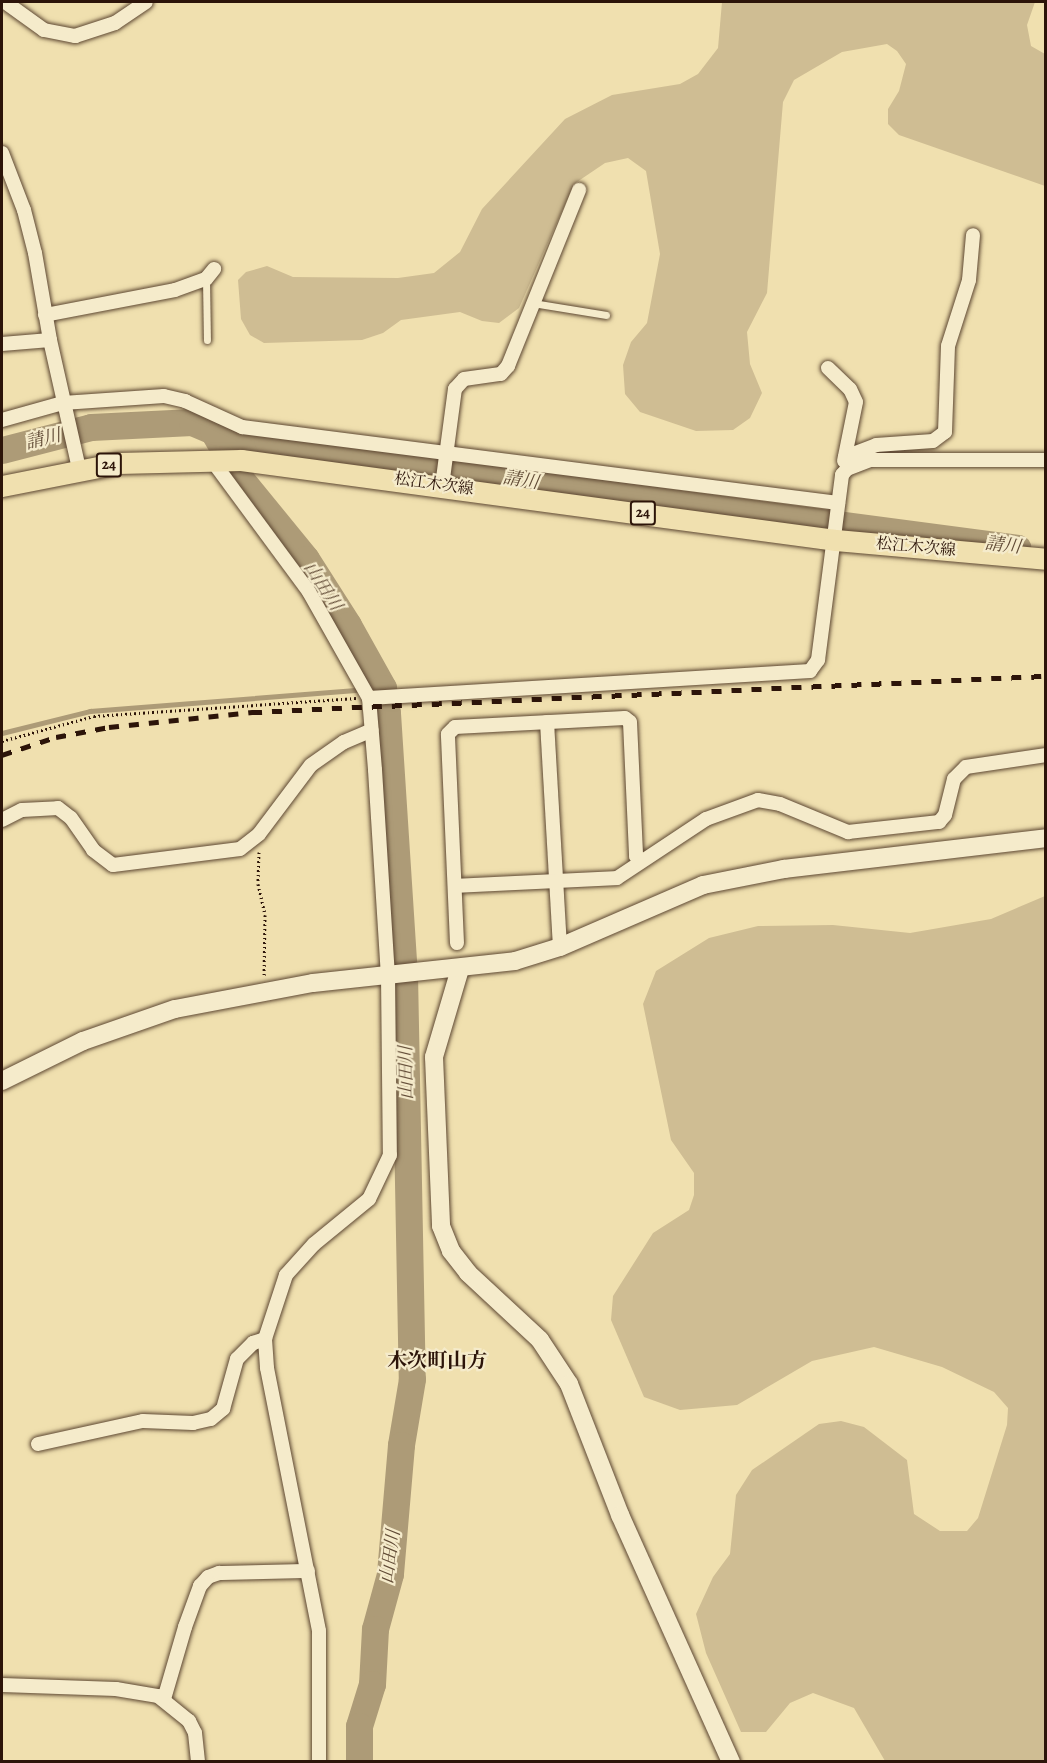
<!DOCTYPE html>
<html>
<head>
<meta charset="utf-8">
<style>
	body { margin:0 }
	#map { position:relative; width:1047px; height:1763px; overflow:hidden; background:#f0e0af; font-family:Alegreya,"Noto Serif JP",serif }
	div>[style] { position:absolute }
	.green>* { inset:0; background:#cfbd93 }
	.stream>* { height:4.5px; margin:-2.25px; padding:0 2.25px; transform-origin:2.25px; border-radius:2.25px; background:#ad9b77 }
	.river>* { height:27px; margin:-13.5px; padding:0 13.5px; transform-origin:13.5px; border-radius:13.5px; background:#ad9b77 }
	.path>* { height:3px; margin-top:-1.5px; transform-origin:0; background:repeating-linear-gradient(90deg,#2c1409 0 1.5px,transparent 0 4.5px) }
	.roads { filter:drop-shadow(0 0 2px #5d4732) drop-shadow(0 0 2px #5d4732) }
	.lane>* { height:7px; margin:-3.5px; padding:0 3.5px; transform-origin:3.5px; border-radius:3.5px; background:#f5ebcb }
	.street>* { height:14px; margin:-7px; padding:0 7px; transform-origin:7px; border-radius:7px; background:#f5ebcb }
	.secondary>* { height:18px; margin:-9px; padding:0 9px; transform-origin:9px; border-radius:9px; background:#f5ebcb }
	.primary>* { height:21px; margin:-10.5px; padding:0 10.5px; transform-origin:10.5px; border-radius:10.5px; background:#f0e0af }
	.rail>* { height:4.5px; margin-top:-2.25px; transform-origin:0; background:repeating-linear-gradient(90deg,#2c1409 0 10px,transparent 0 20px) }
	span { translate:-50% -50%; white-space:nowrap; text-align:center; line-height:1.15; -webkit-text-stroke:4.5px #f5ebcb; paint-order:stroke }
	.shield-label span { padding:2px 4px; background:#f5ebcb; border:2px solid; border-radius:4px; -webkit-text-stroke-width:0 }
	.shield-label { font-size:15px; color:#2c1409; font-weight:700 }
	.street-label { font-size:16px; color:#2c1409 }
	.water-label { font-size:18px; color:#604a35; font-style:italic }
	.quarter-label { font-size:20px; color:#2c1409; font-weight:700 }
	.frame { position:absolute; inset:0; border:3px solid #2c1409; pointer-events:none }
</style>
</head>
<body>
<div id="map">
	<div class="green">
		<i style="clip-path:polygon(722px 2px,1035px 2px,1027px 25px,1031px 46px,1045px 54px,1045px 186px,899px 135px,888px 124px,888px 109px,899px 91px,906px 64px,897px 51px,887px 44px,842px 52px,794px 80px,783px 102px,767px 293px,747px 332px,750px 364px,762px 393px,750px 418px,733px 430px,696px 431px,640px 412px,625px 394px,623px 365px,631px 342px,647px 323px,660px 254px,646px 171px,628px 158px,605px 163px,574px 184px,519px 308px,499px 323px,482px 321px,460px 312px,401px 320px,383px 333px,362px 340px,264px 343px,250px 335px,241px 319px,238px 280px,246px 272px,267px 266px,293px 277px,398px 278px,434px 273px,460px 252px,482px 209px,565px 119px,612px 95px,680px 84px,698px 74px,718px 48px)"></i>
		<i style="clip-path:polygon(1045px 896px,1045px 1761px,885px 1761px,854px 1708px,813px 1693px,790px 1703px,766px 1732px,741px 1732px,706px 1653px,696px 1614px,713px 1577px,730px 1554px,736px 1495px,752px 1470px,819px 1424px,841px 1421px,864px 1427px,907px 1460px,914px 1514px,940px 1531px,967px 1531px,978px 1518px,1007px 1425px,1008px 1408px,994px 1392px,942px 1367px,874px 1347px,812px 1361px,737px 1405px,680px 1410px,644px 1397px,611px 1320px,613px 1296px,653px 1233px,689px 1210px,694px 1195px,694px 1173px,671px 1140px,643px 1004px,656px 971px,709px 938px,758px 926px,833px 925px,910px 933px,991px 919px)"></i>
	</div>
	<div class="stream">
		<i style="left:376px;top:688px;width:7px"></i>
		<i style="left:2px;top:733px;width:91px;rotate:-14deg"></i>
		<i style="left:90px;top:711px;width:266px;rotate:-4.5deg"></i>
	</div>
	<div class="river">
		<i style="left:213px;top:431px;width:54px;rotate:60.1deg"></i>
		<i style="left:240px;top:478px;width:104px;rotate:50.8deg"></i>
		<i style="left:306px;top:559px;width:78px;rotate:57.5deg"></i>
		<i style="left:348px;top:625px;width:72px;rotate:60.9deg"></i>
		<i style="left:383px;top:688px;width:25px;rotate:81deg"></i>
		<i style="left:387px;top:713px;width:262px;rotate:86.3deg"></i>
		<i style="left:404px;top:974px;width:405px;rotate:88.9deg"></i>
		<i style="left:412px;top:1379px;width:67px;rotate:99.5deg"></i>
		<i style="left:401px;top:1445px;width:129px;rotate:94.9deg"></i>
		<i style="left:390px;top:1574px;width:57px;rotate:105.3deg"></i>
		<i style="left:375px;top:1629px;width:55px;rotate:93.1deg"></i>
		<i style="left:372px;top:1684px;width:44px;rotate:107.2deg"></i>
		<i style="left:359px;top:1726px;width:36px;rotate:90deg"></i>
		<i style="left:2px;top:450px;width:92px;rotate:-14.5deg"></i>
		<i style="left:91px;top:427px;width:101px;rotate:-2.8deg"></i>
		<i style="left:192px;top:422px;width:23px;rotate:23deg"></i>
		<i style="left:213px;top:431px;width:55px;rotate:9.5deg"></i>
		<i style="left:267px;top:440px;width:346px;rotate:9deg"></i>
		<i style="left:609px;top:494px;width:412px;rotate:7.5deg"></i>
	</div>
	<div class="path">
		<i style="left:2px;top:741px;width:95px;rotate:-15.2deg"></i>
		<i style="left:94px;top:716px;width:263px;rotate:-3.9deg"></i>
		<i style="left:259px;top:852px;width:32px;rotate:92deg"></i>
		<i style="left:258px;top:884px;width:32px;rotate:77deg"></i>
		<i style="left:265px;top:915px;width:61px;rotate:90.9deg"></i>
	</div>
	<div class="roads">
		<div class="lane">
			<i style="left:206px;top:279px;width:61px;rotate:89.1deg"></i>
			<i style="left:533px;top:303px;width:74px;rotate:9.3deg"></i>
		</div>
		<div class="street">
			<i style="left:5px;top:2px;width:48px;rotate:35.7deg"></i>
			<i style="left:44px;top:30px;width:32px;rotate:11deg"></i>
			<i style="left:75px;top:36px;width:42px;rotate:-18deg"></i>
			<i style="left:115px;top:23px;width:37px;rotate:-34deg"></i>
			<i style="left:2px;top:153px;width:61px;rotate:68.9deg"></i>
			<i style="left:24px;top:210px;width:44px;rotate:75.7deg"></i>
			<i style="left:35px;top:253px;width:88px;rotate:80.2deg"></i>
			<i style="left:50px;top:340px;width:132px;rotate:77.3deg"></i>
			<i style="left:45px;top:315px;width:132px;rotate:-10.9deg"></i>
			<i style="left:175px;top:290px;width:33px;rotate:-20deg"></i>
			<i style="left:206px;top:279px;width:13px;rotate:-51deg"></i>
			<i style="left:2px;top:344px;width:48px;rotate:-4.8deg"></i>
			<i style="left:828px;top:368px;width:30px;rotate:44deg"></i>
			<i style="left:850px;top:389px;width:14px;rotate:65deg"></i>
			<i style="left:856px;top:402px;width:60px;rotate:101.5deg"></i>
			<i style="left:2px;top:420px;width:63px;rotate:-15.6deg"></i>
			<i style="left:63px;top:403px;width:101px;rotate:-4deg"></i>
			<i style="left:164px;top:396px;width:22px;rotate:13deg"></i>
			<i style="left:185px;top:401px;width:63px;rotate:24.5deg"></i>
			<i style="left:242px;top:427px;width:601px;rotate:7.27deg"></i>
			<i style="left:845px;top:457px;width:33px;rotate:-21deg"></i>
			<i style="left:876px;top:445px;width:57px;rotate:-4deg"></i>
			<i style="left:933px;top:441px;width:15px;rotate:-37deg"></i>
			<i style="left:945px;top:432px;width:86px;rotate:-88deg"></i>
			<i style="left:948px;top:346px;width:69px;rotate:-72.3deg"></i>
			<i style="left:969px;top:280px;width:45px;rotate:-84.9deg"></i>
			<i style="left:211px;top:459px;width:165px;rotate:53.6deg"></i>
			<i style="left:309px;top:592px;width:122px;rotate:60.5deg"></i>
			<i style="left:369px;top:698px;width:72px;rotate:85.2deg"></i>
			<i style="left:375px;top:770px;width:206px;rotate:86.4deg"></i>
			<i style="left:388px;top:976px;width:179px;rotate:89.4deg"></i>
			<i style="left:390px;top:1155px;width:49px;rotate:115.5deg"></i>
			<i style="left:369px;top:1199px;width:71px;rotate:140.7deg"></i>
			<i style="left:314px;top:1244px;width:42px;rotate:132.1deg"></i>
			<i style="left:286px;top:1275px;width:67px;rotate:108.2deg"></i>
			<i style="left:265px;top:1339px;width:29px;rotate:86deg"></i>
			<i style="left:267px;top:1368px;width:268px;rotate:78.8deg"></i>
			<i style="left:319px;top:1631px;width:131px;rotate:90deg"></i>
			<i style="left:442px;top:486px;width:98px;rotate:-82.4deg"></i>
			<i style="left:455px;top:389px;width:13px;rotate:-48deg"></i>
			<i style="left:464px;top:379px;width:37px;rotate:-8deg"></i>
			<i style="left:501px;top:374px;width:11px;rotate:-49deg"></i>
			<i style="left:508px;top:366px;width:190px;rotate:-68deg"></i>
			<i style="left:369px;top:698px;width:442px;rotate:-3.5deg"></i>
			<i style="left:810px;top:671px;width:14px;rotate:-54deg"></i>
			<i style="left:818px;top:660px;width:187px;rotate:-82.6deg"></i>
			<i style="left:842px;top:475px;width:8px;rotate:-50deg"></i>
			<i style="left:847px;top:469px;width:25px;rotate:-21deg"></i>
			<i style="left:870px;top:460px;width:176px"></i>
			<i style="left:547px;top:722px;width:225px;rotate:86.7deg"></i>
			<i style="left:2px;top:820px;width:22px;rotate:-27deg"></i>
			<i style="left:22px;top:810px;width:36px;rotate:-3deg"></i>
			<i style="left:58px;top:808px;width:16px;rotate:38deg"></i>
			<i style="left:71px;top:818px;width:39px;rotate:55deg"></i>
			<i style="left:93px;top:850px;width:25px;rotate:37deg"></i>
			<i style="left:113px;top:865px;width:128px;rotate:-7.2deg"></i>
			<i style="left:240px;top:849px;width:24px;rotate:-38deg"></i>
			<i style="left:259px;top:834px;width:86px;rotate:-53deg"></i>
			<i style="left:311px;top:765px;width:40px;rotate:-34.9deg"></i>
			<i style="left:344px;top:742px;width:30px;rotate:-23deg"></i>
			<i style="left:455px;top:886px;width:162px;rotate:-2.8deg"></i>
			<i style="left:617px;top:878px;width:107px;rotate:-33.5deg"></i>
			<i style="left:706px;top:819px;width:55px;rotate:-20.1deg"></i>
			<i style="left:758px;top:800px;width:22px;rotate:10deg"></i>
			<i style="left:780px;top:804px;width:74px;rotate:22.4deg"></i>
			<i style="left:848px;top:832px;width:92px;rotate:-6.3deg"></i>
			<i style="left:939px;top:822px;width:9px;rotate:-49deg"></i>
			<i style="left:945px;top:815px;width:37px;rotate:-76deg"></i>
			<i style="left:954px;top:779px;width:17px;rotate:-45deg"></i>
			<i style="left:966px;top:767px;width:81px;rotate:-8.5deg"></i>
			<i style="left:457px;top:943px;width:209px;rotate:-92.5deg"></i>
			<i style="left:448px;top:734px;width:10px;rotate:-45deg"></i>
			<i style="left:455px;top:727px;width:170px;rotate:-3deg"></i>
			<i style="left:625px;top:718px;width:6px;rotate:39deg"></i>
			<i style="left:630px;top:722px;width:134px;rotate:87.4deg"></i>
			<i style="left:636px;top:856px;width:6px;rotate:45deg"></i>
			<i style="left:38px;top:1444px;width:107px;rotate:-12.4deg"></i>
			<i style="left:143px;top:1421px;width:50px;rotate:2.3deg"></i>
			<i style="left:193px;top:1423px;width:18px;rotate:-13deg"></i>
			<i style="left:211px;top:1419px;width:16px;rotate:-40deg"></i>
			<i style="left:223px;top:1409px;width:52px;rotate:-74.4deg"></i>
			<i style="left:237px;top:1359px;width:23px;rotate:-45deg"></i>
			<i style="left:253px;top:1343px;width:13px;rotate:-18deg"></i>
			<i style="left:2px;top:1685px;width:114px;rotate:2deg"></i>
			<i style="left:116px;top:1689px;width:43px;rotate:9.5deg"></i>
			<i style="left:158px;top:1696px;width:40px;rotate:39deg"></i>
			<i style="left:189px;top:1721px;width:13px;rotate:63deg"></i>
			<i style="left:195px;top:1733px;width:29px;rotate:84deg"></i>
			<i style="left:164px;top:1699px;width:75px;rotate:-73.7deg"></i>
			<i style="left:185px;top:1627px;width:44px;rotate:-69.9deg"></i>
			<i style="left:200px;top:1586px;width:12px;rotate:-48deg"></i>
			<i style="left:208px;top:1577px;width:12px;rotate:-20deg"></i>
			<i style="left:219px;top:1573px;width:89px;rotate:-1.3deg"></i>
		</div>
		<div class="secondary">
			<i style="left:460px;top:969px;width:92px;rotate:106.5deg"></i>
			<i style="left:434px;top:1057px;width:169px;rotate:87.6deg"></i>
			<i style="left:441px;top:1226px;width:27px;rotate:68deg"></i>
			<i style="left:451px;top:1251px;width:28px;rotate:52deg"></i>
			<i style="left:468px;top:1273px;width:98px;rotate:42.9deg"></i>
			<i style="left:540px;top:1340px;width:53px;rotate:56.6deg"></i>
			<i style="left:569px;top:1384px;width:141px;rotate:68.7deg"></i>
			<i style="left:620px;top:1515px;width:271px;rotate:65.8deg"></i>
			<i style="left:2px;top:1081px;width:90px;rotate:-26.3deg"></i>
			<i style="left:83px;top:1041px;width:97px;rotate:-19.2deg"></i>
			<i style="left:175px;top:1009px;width:140px;rotate:-10.7deg"></i>
			<i style="left:313px;top:983px;width:203px;rotate:-6.2deg"></i>
			<i style="left:515px;top:961px;width:47px;rotate:-17.3deg"></i>
			<i style="left:560px;top:947px;width:156px;rotate:-23.4deg"></i>
			<i style="left:703px;top:885px;width:83px;rotate:-11.2deg"></i>
			<i style="left:784px;top:869px;width:264px;rotate:-6.7deg"></i>
		</div>
		<div class="primary">
			<i style="left:2px;top:486px;width:118px;rotate:-11.2deg"></i>
			<i style="left:118px;top:463px;width:123px;rotate:-1.4deg"></i>
			<i style="left:241px;top:460px;width:599px;rotate:7.67deg"></i>
			<i style="left:835px;top:540px;width:212px;rotate:5.1deg"></i>
		</div>
	</div>
	<div class="rail">
		<i style="left:2px;top:755px;width:57px;rotate:-18.4deg"></i>
		<i style="left:56px;top:737px;width:54px;rotate:-10.7deg"></i>
		<i style="left:109px;top:727px;width:144px;rotate:-6deg"></i>
		<i style="left:252px;top:712px;width:795px;rotate:-2.6deg"></i>
	</div>
	<div class="shield-label">
		<span style="left:109px;top:465px">24</span>
		<span style="left:643px;top:513px">24</span>
	</div>
	<div class="street-label">
		<span style="left:434px;top:484px;rotate:8deg">松江木次線</span>
		<span style="left:916px;top:547px;rotate:5deg">松江木次線</span>
	</div>
	<div class="water-label">
		<span style="left:43px;top:439px;rotate:-14deg">請川</span>
		<span style="left:521px;top:480px;rotate:9deg">請川</span>
		<span style="left:1003px;top:545px;rotate:7deg">請川</span>
		<span style="left:323px;top:586px;rotate:57deg">山田川</span>
		<span style="left:406px;top:1073px;rotate:-91deg">山田川</span>
		<span style="left:390px;top:1557px;rotate:-82deg">山田川</span>
	</div>
	<div class="quarter-label">
		<span style="left:437px;top:1360px">木次町山方</span>
	</div>
	<div class="frame"></div>
</div>
</body>
</html>
